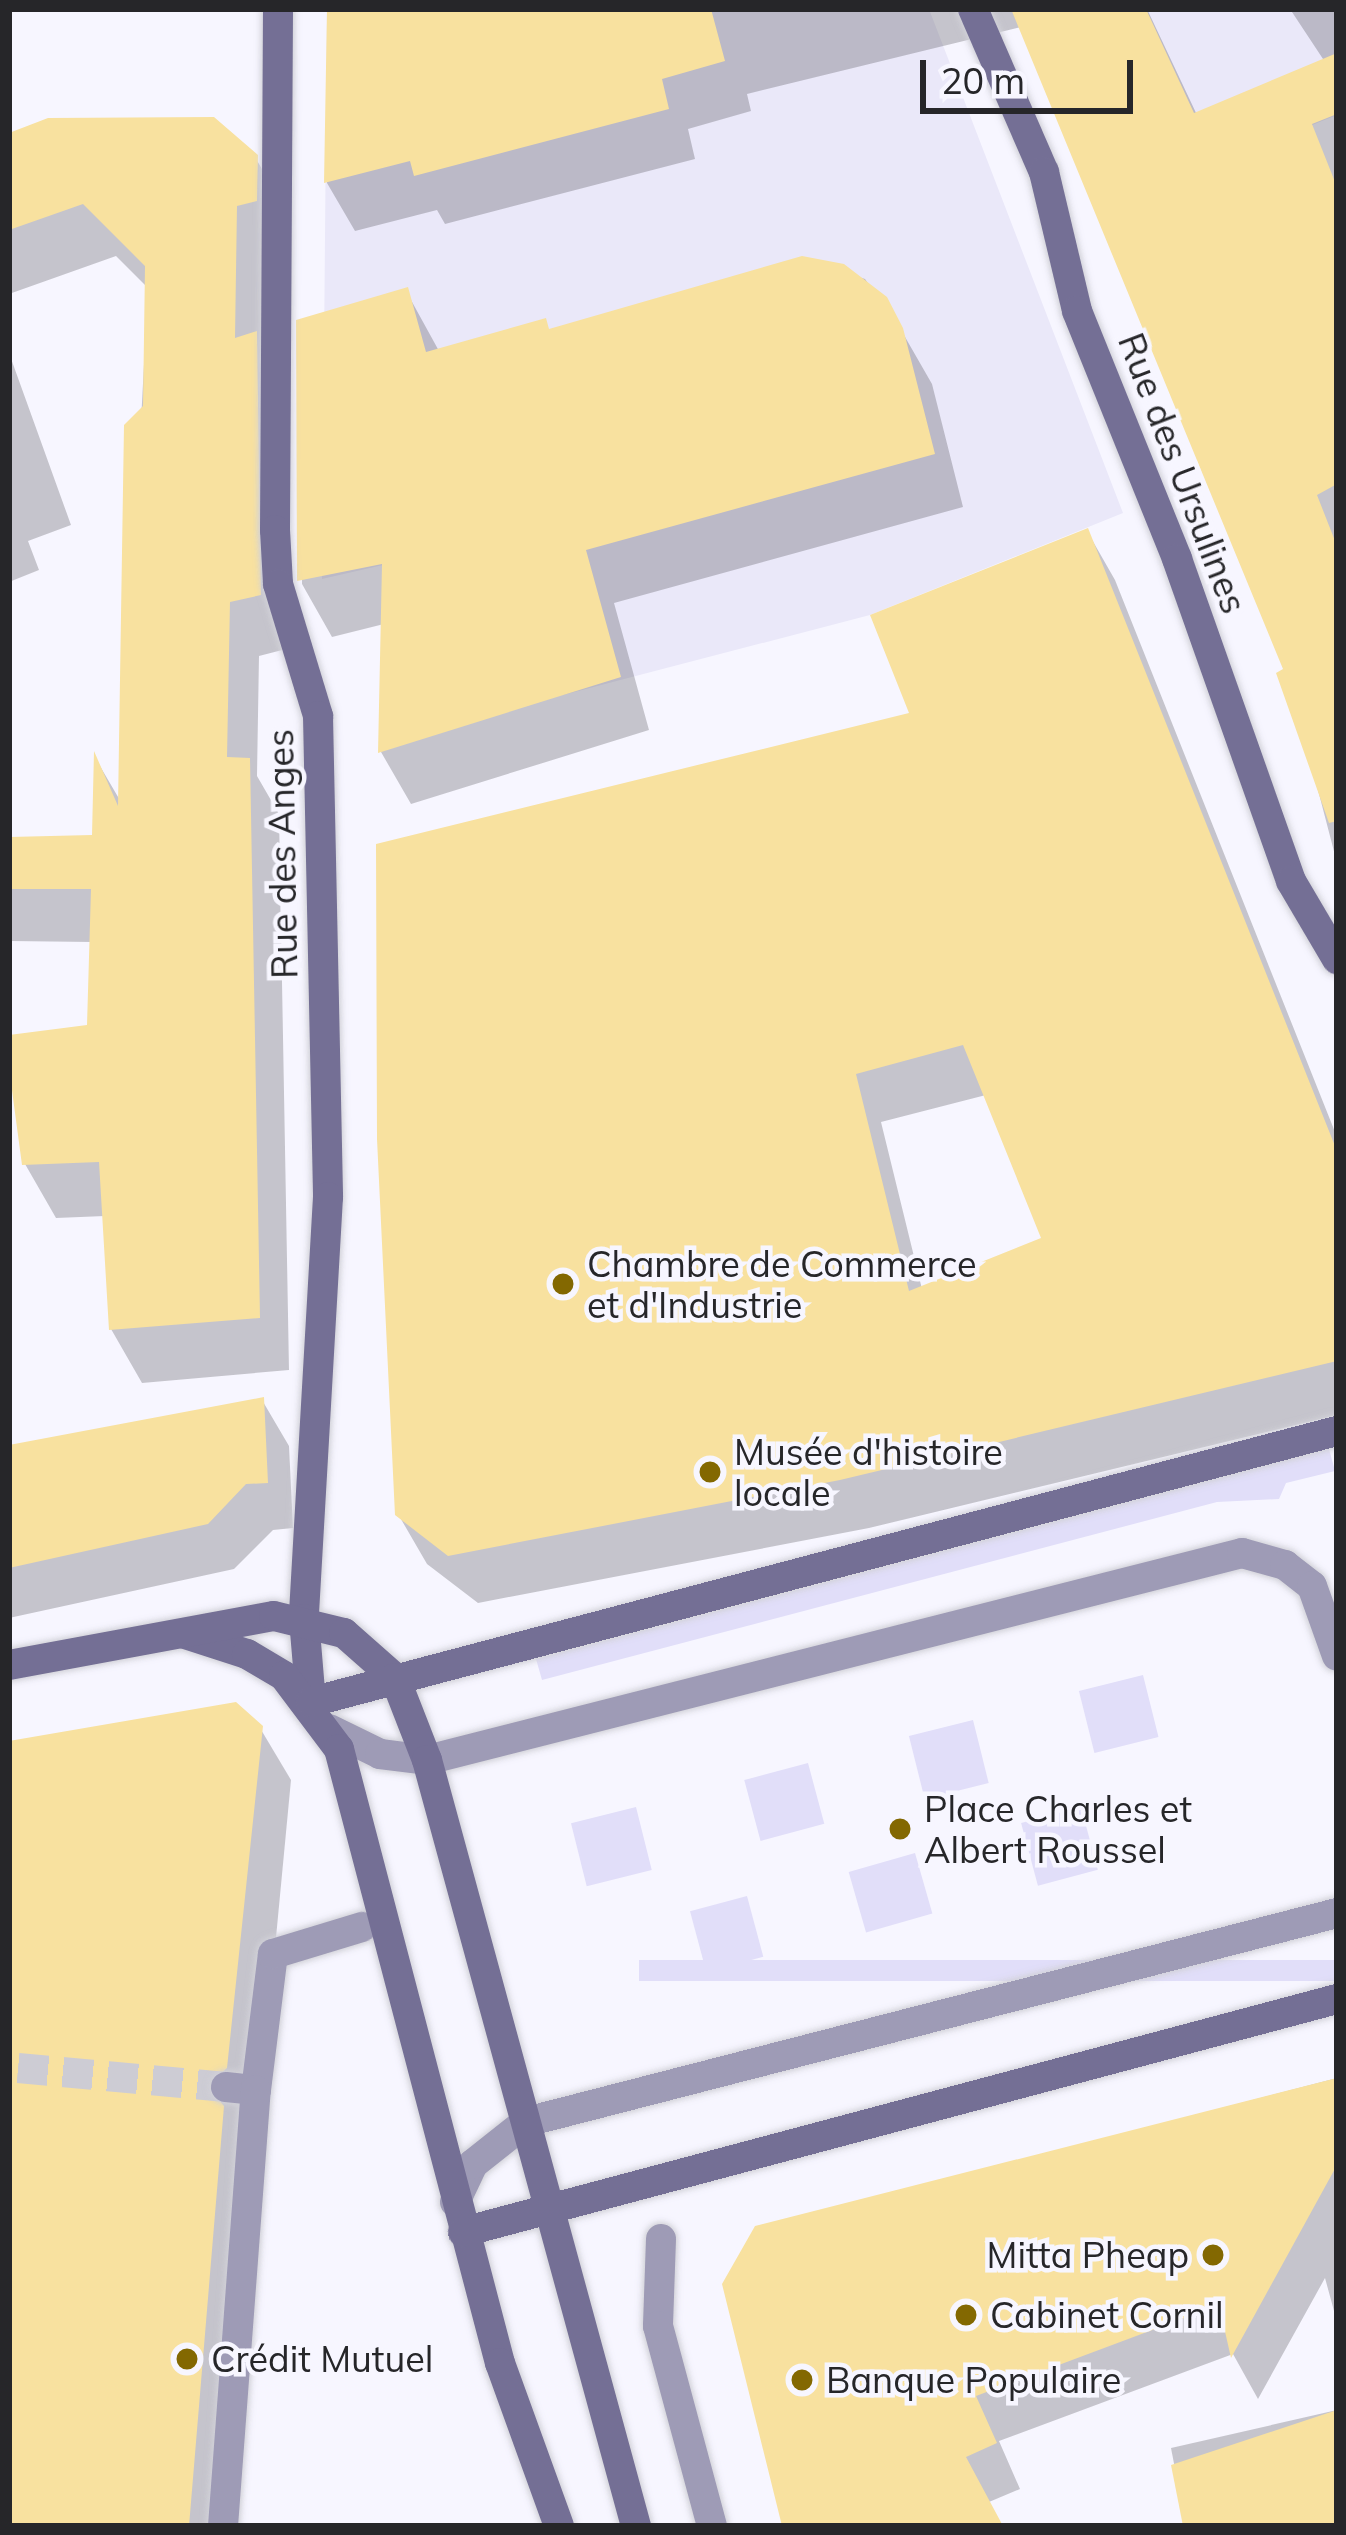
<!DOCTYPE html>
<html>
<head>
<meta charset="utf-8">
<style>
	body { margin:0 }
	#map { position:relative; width:1346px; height:2535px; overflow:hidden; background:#f7f6ff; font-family:Mulish,sans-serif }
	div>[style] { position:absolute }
	.built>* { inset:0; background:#eae8f9 }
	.green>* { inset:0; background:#e1def9; transform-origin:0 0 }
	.shadow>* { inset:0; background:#0003 }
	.building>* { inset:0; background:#f8e19f }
	.street-tunnel>* { height:30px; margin-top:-15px; transform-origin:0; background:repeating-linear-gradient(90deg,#cdccd4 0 30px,transparent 0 45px) }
	.roads { filter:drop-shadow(0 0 3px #d1d1d8) drop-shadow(0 0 3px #d1d1d8) }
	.lane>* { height:30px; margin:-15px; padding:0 15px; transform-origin:15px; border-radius:15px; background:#9e9bb6 }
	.street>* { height:30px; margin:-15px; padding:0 15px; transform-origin:15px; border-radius:15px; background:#9e9bb6 }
	.secondary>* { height:30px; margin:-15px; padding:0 15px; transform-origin:15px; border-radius:15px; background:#746f95 }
	.dots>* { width:33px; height:33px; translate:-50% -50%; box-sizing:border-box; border:6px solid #f7f6ff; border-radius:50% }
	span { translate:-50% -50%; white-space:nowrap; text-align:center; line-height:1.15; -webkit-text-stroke:9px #f7f6ff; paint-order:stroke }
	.street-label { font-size:36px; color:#262629 }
	.poi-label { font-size:36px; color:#262629 }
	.left { translate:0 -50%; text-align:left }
	.right { translate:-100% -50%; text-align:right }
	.frame { position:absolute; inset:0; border:12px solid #262629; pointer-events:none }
	.scale { position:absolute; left:920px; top:60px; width:213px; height:54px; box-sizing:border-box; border:6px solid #262629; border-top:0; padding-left:15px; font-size:36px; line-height:42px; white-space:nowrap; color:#262629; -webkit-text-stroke:9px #f7f6ff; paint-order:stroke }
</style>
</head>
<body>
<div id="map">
	<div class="built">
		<i style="clip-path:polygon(327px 9px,929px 9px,1123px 513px,870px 615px,563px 695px,383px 565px,322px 579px)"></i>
		<i style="clip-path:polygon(1011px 9px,1337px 9px,1337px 115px,1099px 211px)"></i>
	</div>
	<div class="green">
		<i style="clip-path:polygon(1329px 1449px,1335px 1471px,1286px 1483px,1279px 1499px,1217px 1502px,542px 1680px,536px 1659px)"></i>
		<i style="left:1143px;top:1675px;width:64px;height:66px;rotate:76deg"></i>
		<i style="left:973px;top:1720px;width:65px;height:66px;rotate:76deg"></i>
		<i style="left:808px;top:1763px;width:63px;height:66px;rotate:75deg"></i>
		<i style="left:636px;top:1807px;width:65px;height:67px;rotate:76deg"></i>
		<i style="left:1081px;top:1807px;width:65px;height:62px;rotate:75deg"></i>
		<i style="left:915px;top:1853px;width:63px;height:69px;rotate:74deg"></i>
		<i style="left:747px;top:1896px;width:63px;height:59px;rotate:75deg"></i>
		<i style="left:1337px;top:1960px;width:21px;height:698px;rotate:90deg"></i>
	</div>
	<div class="shadow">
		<i style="clip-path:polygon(330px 9px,1147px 9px,1197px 115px,1325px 62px,1290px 9px,1337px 9px,1337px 863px,1287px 671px,1021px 27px,747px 94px,751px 111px,688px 129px,695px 159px,445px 224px,437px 210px,355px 231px,327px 183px)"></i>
		<i style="clip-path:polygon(9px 137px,255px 157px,287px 212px,290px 648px,259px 656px,257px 776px,279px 814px,289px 1370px,142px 1383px,111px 1329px,105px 1216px,56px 1218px,25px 1164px,9px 1038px,90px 1027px,92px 942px,9px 941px,9px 762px,11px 840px,95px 838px,97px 761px,121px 802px,148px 288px,116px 256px,9px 294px)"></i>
		<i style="clip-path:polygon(802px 259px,865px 279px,901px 330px,932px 384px,963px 507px,614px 603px,649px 730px,411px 804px,381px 752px,384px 624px,332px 637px,302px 584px,299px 322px,406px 291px,439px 351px,550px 332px)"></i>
		<i style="clip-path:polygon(9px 353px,71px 525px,28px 541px,39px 570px,9px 582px)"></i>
		<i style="clip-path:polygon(evenodd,1087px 531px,1115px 580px,1337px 1137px,1337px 1415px,869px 1528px,478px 1603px,427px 1564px,398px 1514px,913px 715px,1087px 531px,986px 1095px,1045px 1240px,922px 1289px,881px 1122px,986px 1095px)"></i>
		<i style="clip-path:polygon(262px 1400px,289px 1446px,293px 1528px,273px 1530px,234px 1569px,9px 1618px,9px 1449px)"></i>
		<i style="clip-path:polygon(260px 1728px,291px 1780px,220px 2526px,9px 2526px,9px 1744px)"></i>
		<i style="clip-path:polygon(1337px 2078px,1337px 2322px,1325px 2278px,1258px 2399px,1233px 2354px,999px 2441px,1020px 2489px,989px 2502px,1002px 2526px,789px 2526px,757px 2229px)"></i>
		<i style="clip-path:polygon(1337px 2410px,1337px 2526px,1186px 2526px,1171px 2448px)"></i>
	</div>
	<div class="building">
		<i style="clip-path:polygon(327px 9px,711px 9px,725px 61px,662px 79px,669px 109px,414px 176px,410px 161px,324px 183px)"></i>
		<i style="clip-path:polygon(1011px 9px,1146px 9px,1194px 113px,1337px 53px,1337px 114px,1312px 124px,1337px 187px,1337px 484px,1317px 495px,1337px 546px,1337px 821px,1329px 823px,1276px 673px,1283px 669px)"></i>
		<i style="clip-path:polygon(214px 117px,258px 155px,257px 201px,237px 206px,235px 338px,257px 331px,261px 595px,230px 602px,227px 757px,250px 758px,260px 1318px,109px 1330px,99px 1162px,22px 1165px,9px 1068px,9px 1035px,87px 1025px,91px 889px,9px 889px,9px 837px,92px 835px,94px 751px,118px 806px,124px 425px,143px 406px,145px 266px,83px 204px,9px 230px,9px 133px,48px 118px)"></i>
		<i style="clip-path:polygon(802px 256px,844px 264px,887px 297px,903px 328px,935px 454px,586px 550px,621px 677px,378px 753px,382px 564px,297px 581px,296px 320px,408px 287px,426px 352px,546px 318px,549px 329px)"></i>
		<i style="clip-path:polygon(evenodd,1088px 528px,1337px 1151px,1337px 1361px,840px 1480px,448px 1556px,395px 1515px,377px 1139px,376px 844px,909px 713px,870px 615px,1088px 528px,963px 1045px,1041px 1238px,909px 1291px,856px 1074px,963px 1045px)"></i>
		<i style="clip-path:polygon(264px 1397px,268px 1483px,246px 1484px,208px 1524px,9px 1568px,9px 1445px)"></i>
		<i style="clip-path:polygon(236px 1702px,263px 1726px,227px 2068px,207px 2086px,224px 2106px,189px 2526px,9px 2526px,9px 1741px)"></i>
		<i style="clip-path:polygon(1337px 2078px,1337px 2165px,1231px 2358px,1219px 2305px,976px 2396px,997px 2443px,966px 2457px,1003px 2526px,782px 2526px,722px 2284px,755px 2226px)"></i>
		<i style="clip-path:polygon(1337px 2410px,1337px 2526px,1183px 2526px,1171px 2465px)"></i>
	</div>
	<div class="street-tunnel">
		<i style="left:18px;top:2068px;width:209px;rotate:5.2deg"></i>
	</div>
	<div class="roads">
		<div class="lane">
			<i style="left:329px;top:1729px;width:57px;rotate:26.1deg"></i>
			<i style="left:380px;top:1754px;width:47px;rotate:7.3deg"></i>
			<i style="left:427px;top:1760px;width:841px;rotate:-14.25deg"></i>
			<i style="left:1242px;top:1553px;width:45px;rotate:15.6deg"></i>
			<i style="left:1285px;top:1565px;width:34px;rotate:38deg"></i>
			<i style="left:1312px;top:1586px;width:74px;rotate:70.3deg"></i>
			<i style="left:455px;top:2202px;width:42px;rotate:-64.7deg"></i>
			<i style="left:473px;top:2164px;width:68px;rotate:-38.4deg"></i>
			<i style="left:526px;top:2122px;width:837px;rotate:-14.45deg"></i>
		</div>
		<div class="street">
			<i style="left:226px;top:2087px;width:30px;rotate:6deg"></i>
			<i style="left:256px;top:2090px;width:137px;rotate:-82.9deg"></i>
			<i style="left:273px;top:1954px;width:93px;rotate:-16.9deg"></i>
			<i style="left:661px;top:2239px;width:87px;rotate:92deg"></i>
			<i style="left:658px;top:2326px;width:207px;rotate:74.9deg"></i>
			<i style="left:223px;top:2526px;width:437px;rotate:-85.7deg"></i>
		</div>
		<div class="secondary">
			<i style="left:278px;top:9px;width:521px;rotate:90.33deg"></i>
			<i style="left:275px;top:530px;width:54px;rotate:86.8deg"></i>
			<i style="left:278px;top:584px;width:138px;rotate:73.1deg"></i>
			<i style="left:318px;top:716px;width:481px;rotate:88.8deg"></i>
			<i style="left:328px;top:1197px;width:423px;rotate:93.3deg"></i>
			<i style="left:304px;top:1619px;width:83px;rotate:85.2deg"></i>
			<i style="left:973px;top:9px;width:178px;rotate:66.5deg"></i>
			<i style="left:1044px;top:172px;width:143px;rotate:76.6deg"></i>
			<i style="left:1077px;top:311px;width:267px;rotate:68deg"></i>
			<i style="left:1177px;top:559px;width:342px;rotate:70.5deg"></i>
			<i style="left:1291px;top:881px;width:91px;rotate:59.5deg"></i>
			<i style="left:185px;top:1634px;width:65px;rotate:17.9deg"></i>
			<i style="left:247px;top:1654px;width:43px;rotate:30.7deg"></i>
			<i style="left:284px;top:1676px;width:91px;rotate:53deg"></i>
			<i style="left:339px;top:1749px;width:635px;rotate:75.31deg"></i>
			<i style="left:500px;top:2363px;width:173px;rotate:70.1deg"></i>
			<i style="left:9px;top:1665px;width:269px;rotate:-10.5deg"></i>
			<i style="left:274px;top:1616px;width:72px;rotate:13.7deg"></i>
			<i style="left:344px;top:1633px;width:68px;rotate:41.4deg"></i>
			<i style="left:395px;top:1678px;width:88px;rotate:68.7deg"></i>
			<i style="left:427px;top:1760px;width:794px;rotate:74.74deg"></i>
			<i style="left:311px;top:1702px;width:1061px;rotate:-14.8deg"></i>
			<i style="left:463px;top:2232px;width:905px;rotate:-14.93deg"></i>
		</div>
	</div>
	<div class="dots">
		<i style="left:563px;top:1284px;background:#836801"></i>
		<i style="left:710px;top:1472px;background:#836801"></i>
		<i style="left:900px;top:1829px;background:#836801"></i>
		<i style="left:1213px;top:2255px;background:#836801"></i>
		<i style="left:966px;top:2315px;background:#836801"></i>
		<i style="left:187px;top:2359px;background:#836801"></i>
		<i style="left:802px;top:2380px;background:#836801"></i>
	</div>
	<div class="street-label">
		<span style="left:1183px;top:473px;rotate:69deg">Rue des Ursulines</span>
		<span style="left:282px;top:854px;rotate:-91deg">Rue des Anges</span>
	</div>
	<div class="poi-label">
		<span class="left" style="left:587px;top:1284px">Chambre de Commerce<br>et d'Industrie</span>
		<span class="left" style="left:734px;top:1472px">Musée d'histoire<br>locale</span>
		<span class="left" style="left:924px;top:1829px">Place Charles et<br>Albert Roussel</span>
		<span class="right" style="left:1189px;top:2255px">Mitta Pheap</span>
		<span class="left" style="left:990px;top:2315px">Cabinet Cornil</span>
		<span class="left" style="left:211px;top:2359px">Crédit Mutuel</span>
		<span class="left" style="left:826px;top:2380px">Banque Populaire</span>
	</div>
	<div class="frame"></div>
	<div class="scale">20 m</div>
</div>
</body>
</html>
